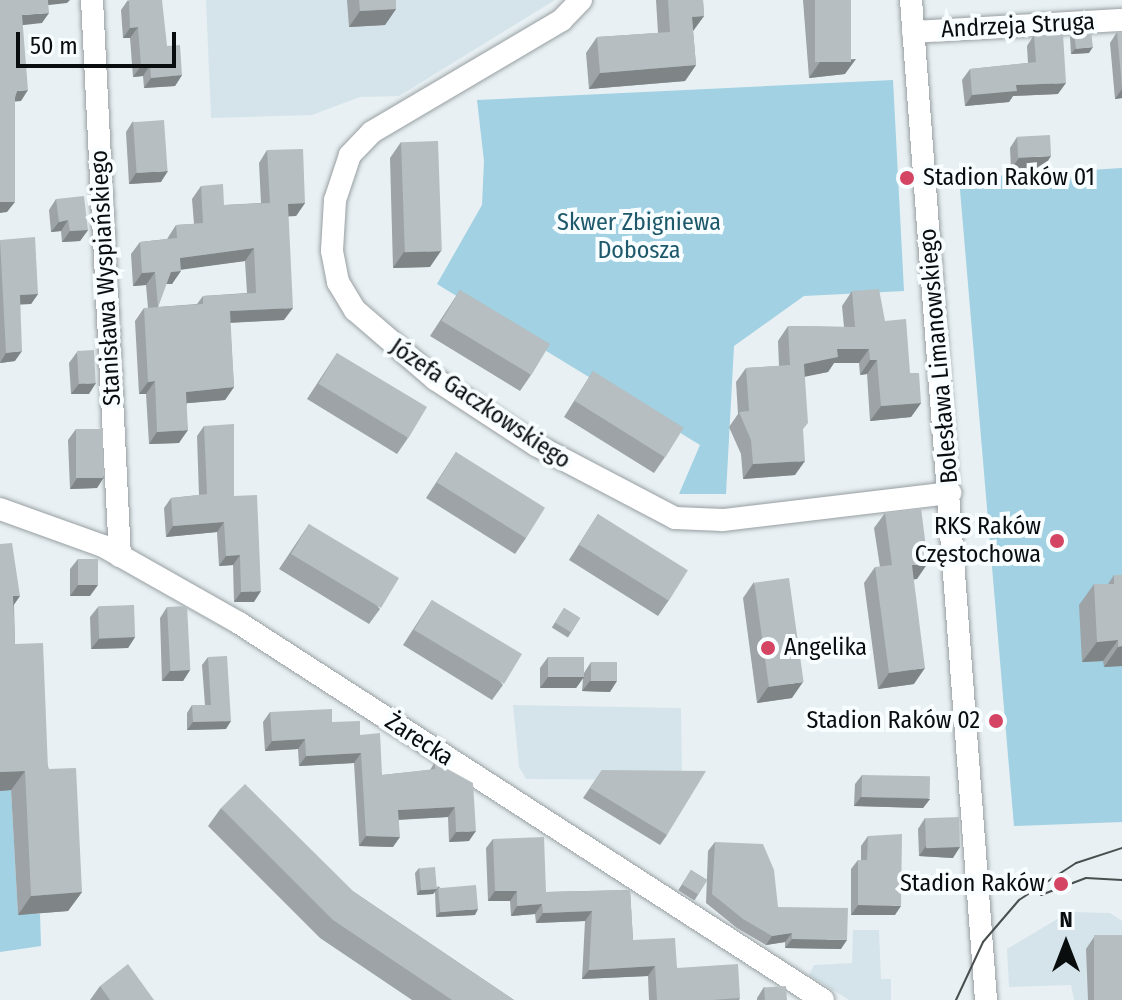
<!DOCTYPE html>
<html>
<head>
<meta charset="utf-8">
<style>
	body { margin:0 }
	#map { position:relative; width:1122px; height:1000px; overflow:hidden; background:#e8f0f3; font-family:"Fira Sans Condensed",sans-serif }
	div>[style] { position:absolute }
	.built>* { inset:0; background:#d4e4ea }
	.green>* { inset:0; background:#a1d1e2 }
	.roads { filter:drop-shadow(0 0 2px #989fa2) drop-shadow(0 0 2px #989fa2) }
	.minor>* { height:22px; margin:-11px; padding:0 11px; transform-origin:11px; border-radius:11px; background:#fff }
	.tram>* { height:2px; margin:-1px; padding:0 1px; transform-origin:1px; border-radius:1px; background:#494e4f }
	.wall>* { inset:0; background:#9da3a6; transform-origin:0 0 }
	.shaded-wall>* { inset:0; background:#7f8587 }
	.building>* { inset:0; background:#b6bec1; transform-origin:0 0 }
	.dots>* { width:22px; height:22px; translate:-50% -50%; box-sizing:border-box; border:4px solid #f8fdff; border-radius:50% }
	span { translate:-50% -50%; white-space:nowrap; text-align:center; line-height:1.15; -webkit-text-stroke:8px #f8fdff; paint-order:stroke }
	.street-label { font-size:24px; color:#0a0d0e }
	.poi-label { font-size:24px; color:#0a0d0e }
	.left { translate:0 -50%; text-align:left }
	.right { translate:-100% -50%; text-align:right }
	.park-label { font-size:24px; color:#1d596b }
	.north { position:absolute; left:1026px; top:904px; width:80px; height:80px; -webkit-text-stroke:6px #f8fdff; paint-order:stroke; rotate:0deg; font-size:22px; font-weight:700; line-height:32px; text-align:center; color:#0a0d0e }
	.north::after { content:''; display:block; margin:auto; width:28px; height:36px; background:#0a0d0e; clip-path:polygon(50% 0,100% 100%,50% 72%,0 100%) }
	.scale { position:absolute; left:16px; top:32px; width:160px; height:36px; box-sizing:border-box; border:4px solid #0a0d0e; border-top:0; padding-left:10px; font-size:24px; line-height:28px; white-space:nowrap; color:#0a0d0e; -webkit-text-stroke:6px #f8fdff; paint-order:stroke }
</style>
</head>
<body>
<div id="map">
	<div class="built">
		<i style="clip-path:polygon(206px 0,555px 0,399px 96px,360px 97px,312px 115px,211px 118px)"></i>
		<i style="clip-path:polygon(513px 705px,681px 708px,682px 780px,526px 779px,519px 767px)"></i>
		<i style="clip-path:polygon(1069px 912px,1110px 913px,1122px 921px,1122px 1000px,1074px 1000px,1071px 985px,1009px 987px,1007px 949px)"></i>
		<i style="clip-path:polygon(853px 930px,879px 930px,881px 979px,891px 979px,891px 1000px,849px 1000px,809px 975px,814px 965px,852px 963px)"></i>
	</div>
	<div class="green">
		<i style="clip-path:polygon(893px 80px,904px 291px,804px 296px,734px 346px,726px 494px,679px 494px,700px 445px,437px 284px,482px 205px,484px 161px,477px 100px)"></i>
		<i style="clip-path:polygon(1122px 168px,1122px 822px,1014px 826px,959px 178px)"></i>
		<i style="clip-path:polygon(11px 789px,18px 914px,40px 914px,41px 946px,0 952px,0 791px)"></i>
	</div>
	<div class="roads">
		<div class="minor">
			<i style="left:92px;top:0;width:557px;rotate:87.12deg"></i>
			<i style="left:581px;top:0;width:28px;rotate:134deg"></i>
			<i style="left:562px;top:20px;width:221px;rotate:149.5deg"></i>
			<i style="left:372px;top:132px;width:32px;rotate:134deg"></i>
			<i style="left:350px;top:155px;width:47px;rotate:108.4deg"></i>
			<i style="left:335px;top:200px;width:51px;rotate:93.4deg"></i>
			<i style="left:332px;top:251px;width:32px;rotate:79deg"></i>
			<i style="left:338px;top:282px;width:33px;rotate:59deg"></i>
			<i style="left:355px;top:310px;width:106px;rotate:40.8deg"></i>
			<i style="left:435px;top:379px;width:121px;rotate:33.2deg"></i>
			<i style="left:536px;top:445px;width:157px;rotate:27.7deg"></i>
			<i style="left:675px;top:518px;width:48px;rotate:2.4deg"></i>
			<i style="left:723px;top:520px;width:229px;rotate:-6.8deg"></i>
			<i style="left:911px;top:0;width:1003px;rotate:85.71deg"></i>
			<i style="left:913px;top:32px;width:209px;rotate:-3.3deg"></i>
			<i style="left:0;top:509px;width:109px;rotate:19.8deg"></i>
			<i style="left:103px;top:546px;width:156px;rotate:29.5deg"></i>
			<i style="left:239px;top:623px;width:695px;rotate:32.84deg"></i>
		</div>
	</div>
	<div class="tram">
		<i style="left:1041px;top:895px;width:48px;rotate:-20.7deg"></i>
		<i style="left:1086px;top:878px;width:36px;rotate:3deg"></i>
		<i style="left:956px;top:1000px;width:64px;rotate:-65deg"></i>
		<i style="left:983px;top:942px;width:55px;rotate:-49.4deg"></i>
		<i style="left:1019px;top:900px;width:68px;rotate:-33deg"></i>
		<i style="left:1076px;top:863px;width:48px;rotate:-18.1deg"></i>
	</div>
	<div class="wall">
		<i style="clip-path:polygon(128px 0,167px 46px,182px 75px,175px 86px,144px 88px,143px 76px,133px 77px,130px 38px,123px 38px,121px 10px)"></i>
		<i style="clip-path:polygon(347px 0,396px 0,396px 9px,385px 25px,349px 27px)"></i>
		<i style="clip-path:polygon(656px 0,703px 0,704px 16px,693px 31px,696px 65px,685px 81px,589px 89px,586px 53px,597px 37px,658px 33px)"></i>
		<i style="clip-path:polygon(803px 0,851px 0,845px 74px,809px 78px)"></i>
		<i style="clip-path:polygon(1074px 32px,1089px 53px,1071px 54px,1070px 37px)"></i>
		<i style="clip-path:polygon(1117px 32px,1122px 32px,1122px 98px,1115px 99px,1110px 43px)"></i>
		<i style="clip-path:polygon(1034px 35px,1058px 94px,1013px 96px,1009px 102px,965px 106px,962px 80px,970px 69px,1028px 63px,1027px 46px)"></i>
		<i style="clip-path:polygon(133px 121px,161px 182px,129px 184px,126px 132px)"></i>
		<i style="clip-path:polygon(1017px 137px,1044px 167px,1011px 169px,1010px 148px)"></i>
		<i style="clip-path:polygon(401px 142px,430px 267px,393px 268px,390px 158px)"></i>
		<i style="clip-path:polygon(evenodd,267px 150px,305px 203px,296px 216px,288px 216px,284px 320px,230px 323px,234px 387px,225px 400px,187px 403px,179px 443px,149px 444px,146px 394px,139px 394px,135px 321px,144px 308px,148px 308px,146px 285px,133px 286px,131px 254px,140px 242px,167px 239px,176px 225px,194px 224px,192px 199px,201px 186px,224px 205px,261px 203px,259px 163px,267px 150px,245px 261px,247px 293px,203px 296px,197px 304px,158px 307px,166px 284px,172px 284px,181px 269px,245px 261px)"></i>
		<i style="clip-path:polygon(56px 199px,88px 230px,80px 241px,62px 242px,61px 231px,51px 232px,49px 210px)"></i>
		<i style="clip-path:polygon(0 240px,38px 294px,31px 304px,20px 304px,15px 361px,0 363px)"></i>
		<i style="clip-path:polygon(460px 290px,531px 375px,520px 391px,430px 336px)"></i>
		<i style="clip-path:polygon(852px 291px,885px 321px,910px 373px,921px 403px,911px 417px,870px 421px,867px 374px,860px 375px,859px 363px,834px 363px,828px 372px,805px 376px,803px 430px,795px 475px,743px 479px,741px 454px,729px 427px,738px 414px,736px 382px,746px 368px,779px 366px,778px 341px,788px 326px,844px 327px,842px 306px)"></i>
		<i style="clip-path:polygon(77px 352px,89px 394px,71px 394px,69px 363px)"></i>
		<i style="clip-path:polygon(337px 353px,408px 438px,397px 454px,307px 399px)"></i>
		<i style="clip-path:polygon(593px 371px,665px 457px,654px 473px,564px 417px)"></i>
		<i style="clip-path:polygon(204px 426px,234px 496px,254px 602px,234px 602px,233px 565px,219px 566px,217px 532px,166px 537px,164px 508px,171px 498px,199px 495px,197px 436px)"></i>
		<i style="clip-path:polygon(76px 429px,104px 477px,97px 488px,70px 489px,68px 440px)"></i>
		<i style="clip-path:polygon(456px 452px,526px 538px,515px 554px,426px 498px)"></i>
		<i style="clip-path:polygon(885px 513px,917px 579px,914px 579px,914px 684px,878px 689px,864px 583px,875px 567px,880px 567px,874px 528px)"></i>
		<i style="clip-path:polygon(598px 514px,669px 600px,658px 616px,569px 560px)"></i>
		<i style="clip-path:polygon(309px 524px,380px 609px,369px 624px,279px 569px)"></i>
		<i style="clip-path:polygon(0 544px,14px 605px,15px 644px,82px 892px,68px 911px,18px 915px,11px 790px,0 791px)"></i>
		<i style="clip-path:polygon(78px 559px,90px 596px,70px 596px,70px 569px)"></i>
		<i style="clip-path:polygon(1114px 575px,1122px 575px,1122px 666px,1104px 667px,1103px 661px,1082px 662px,1079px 605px,1094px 584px,1108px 584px)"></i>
		<i style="clip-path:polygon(754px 582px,792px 698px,757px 703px,743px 598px)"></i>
		<i style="clip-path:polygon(432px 600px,503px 685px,492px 700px,403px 645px)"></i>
		<i style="clip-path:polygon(98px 607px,135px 637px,128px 648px,91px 649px,90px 617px)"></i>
		<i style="clip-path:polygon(167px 607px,190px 670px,183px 681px,162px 681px,160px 618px)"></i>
		<i style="left:564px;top:608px;width:19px;height:23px;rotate:32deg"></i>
		<i style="clip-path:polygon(208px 657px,226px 729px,187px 730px,187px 713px,192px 705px,205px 705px,202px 665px)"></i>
		<i style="clip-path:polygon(548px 657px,584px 673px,591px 662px,610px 692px,582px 691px,583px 678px,576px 688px,540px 688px,540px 668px)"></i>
		<i style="clip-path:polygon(270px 712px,332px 722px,360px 735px,382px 775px,430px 770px,435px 762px,469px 841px,449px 842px,448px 817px,399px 820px,393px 847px,359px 846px,354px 763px,299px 766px,298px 749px,265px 751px,263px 722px)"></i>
		<i style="clip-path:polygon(602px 770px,667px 835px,660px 845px,583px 798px)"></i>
		<i style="clip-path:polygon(862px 775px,930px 799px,923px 808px,854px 806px,855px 784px)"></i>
		<i style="clip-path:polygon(221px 808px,354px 892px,514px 1000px,412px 1000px,320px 938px,208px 826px)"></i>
		<i style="clip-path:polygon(925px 818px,953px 858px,919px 856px,918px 829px)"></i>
		<i style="clip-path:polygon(868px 836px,895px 915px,851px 915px,851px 869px,858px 860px,861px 860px,861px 846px)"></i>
		<i style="clip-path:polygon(493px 839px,546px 892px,630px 890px,633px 940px,677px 968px,740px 998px,739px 1000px,649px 1000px,648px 976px,582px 979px,585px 921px,536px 923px,535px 914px,511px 916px,510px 901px,488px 901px,486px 848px)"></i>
		<i style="clip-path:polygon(715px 842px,778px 907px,841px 949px,785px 948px,785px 942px,766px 945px,737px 928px,706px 903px,708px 851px)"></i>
		<i style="clip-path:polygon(419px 868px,437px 888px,438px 886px,475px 915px,436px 917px,435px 892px,433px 894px,417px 895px,415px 873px)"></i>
		<i style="left:691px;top:870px;width:19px;height:24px;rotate:32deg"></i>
		<i style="clip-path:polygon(1094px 937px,1122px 1000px,1088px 1000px,1086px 949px)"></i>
		<i style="clip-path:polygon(100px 986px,154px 1000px,90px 1000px)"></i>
		<i style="clip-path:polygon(764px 987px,787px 1000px,757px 1000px,757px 998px)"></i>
	</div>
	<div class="shaded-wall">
		<i style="clip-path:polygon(44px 0,70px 0,67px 3px,40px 6px)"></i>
		<i style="clip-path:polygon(396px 9px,385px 25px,349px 27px,360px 11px)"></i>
		<i style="clip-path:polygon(49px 13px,42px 23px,15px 26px,22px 15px)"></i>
		<i style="clip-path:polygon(704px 16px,693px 31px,692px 17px)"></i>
		<i style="clip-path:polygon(138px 27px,130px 38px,123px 38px,130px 28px)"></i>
		<i style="clip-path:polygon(1093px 47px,1089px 53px,1071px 54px,1075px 49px)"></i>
		<i style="clip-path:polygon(856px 59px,845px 74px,809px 78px,820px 62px)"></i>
		<i style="clip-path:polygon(150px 65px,143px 76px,133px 77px,141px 66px)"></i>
		<i style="clip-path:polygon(696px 65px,685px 81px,589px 89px,600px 73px)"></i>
		<i style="clip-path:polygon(182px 75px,175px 86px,144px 88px,151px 78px)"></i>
		<i style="clip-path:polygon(1066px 83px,1058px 94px,1013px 96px,1009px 102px,965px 106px,972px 95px,1016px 85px)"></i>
		<i style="clip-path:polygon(1122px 89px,1122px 98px,1115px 99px)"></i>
		<i style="clip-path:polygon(28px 90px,21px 101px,10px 102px,17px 91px)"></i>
		<i style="clip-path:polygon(1051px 156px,1044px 167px,1011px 169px,1019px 158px)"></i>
		<i style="clip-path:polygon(168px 171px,161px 182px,129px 184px,136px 173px)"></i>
		<i style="clip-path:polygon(0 202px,15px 202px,7px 212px,0 213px)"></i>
		<i style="clip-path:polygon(305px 203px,296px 216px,279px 217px,288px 204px)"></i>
		<i style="clip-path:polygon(68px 220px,61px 231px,51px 232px,59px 222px)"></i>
		<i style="clip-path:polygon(88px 230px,80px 241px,62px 242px,70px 231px)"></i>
		<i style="clip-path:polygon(254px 248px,245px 261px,172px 271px,180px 258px)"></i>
		<i style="clip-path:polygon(441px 251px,430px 267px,393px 268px,404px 252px)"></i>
		<i style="clip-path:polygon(181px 271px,172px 284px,162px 284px,171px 272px)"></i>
		<i style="clip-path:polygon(155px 272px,146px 285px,133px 286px,142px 273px)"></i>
		<i style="clip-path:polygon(38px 294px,31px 304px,13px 305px,20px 295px)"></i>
		<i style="clip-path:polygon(293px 308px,284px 320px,221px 323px,230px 311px)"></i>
		<i style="clip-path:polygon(837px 349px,869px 349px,859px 363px,834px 363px,828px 372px,794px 379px,804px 364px)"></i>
		<i style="clip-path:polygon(22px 351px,15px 361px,0 363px,6px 353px)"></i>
		<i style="clip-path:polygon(870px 360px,877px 360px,867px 374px,860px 375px)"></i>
		<i style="clip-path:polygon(155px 381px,146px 394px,139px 394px,148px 382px)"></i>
		<i style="clip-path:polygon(96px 383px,89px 394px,71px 394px,79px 384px)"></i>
		<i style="clip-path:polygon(234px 387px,225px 400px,178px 404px,186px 392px)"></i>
		<i style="clip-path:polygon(921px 403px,911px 417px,870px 421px,881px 406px)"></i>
		<i style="clip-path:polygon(188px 430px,179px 443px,149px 444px,157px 432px)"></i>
		<i style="clip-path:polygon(805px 461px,795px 475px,743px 479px,753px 464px)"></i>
		<i style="clip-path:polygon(104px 477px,97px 488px,70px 489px,77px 478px)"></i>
		<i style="clip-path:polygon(224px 522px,217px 532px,166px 537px,173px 526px)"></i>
		<i style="clip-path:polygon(240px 555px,233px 565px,219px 566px,226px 556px)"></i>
		<i style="clip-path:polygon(928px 563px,917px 579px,901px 581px,912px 565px)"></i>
		<i style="clip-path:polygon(78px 585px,98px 585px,90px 596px,70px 596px)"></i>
		<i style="clip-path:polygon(261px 591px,254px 602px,234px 602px,241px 592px)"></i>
		<i style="clip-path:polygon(13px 596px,20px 596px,7px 615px)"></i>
		<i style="clip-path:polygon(135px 637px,128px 648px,91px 649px,99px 639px)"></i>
		<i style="clip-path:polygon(1118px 640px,1103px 661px,1082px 662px,1097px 642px)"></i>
		<i style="clip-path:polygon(1122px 646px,1122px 666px,1104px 667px,1118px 647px)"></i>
		<i style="clip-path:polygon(925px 668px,914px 684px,878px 689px,889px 673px)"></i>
		<i style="clip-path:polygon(190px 670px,183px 681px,162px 681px,170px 671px)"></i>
		<i style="clip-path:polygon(548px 677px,584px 677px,576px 688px,540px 688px)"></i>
		<i style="clip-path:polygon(590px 681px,617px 681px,610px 692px,582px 691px)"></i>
		<i style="clip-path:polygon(803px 682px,792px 698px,757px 703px,768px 687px)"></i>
		<i style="clip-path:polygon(231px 721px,226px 729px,187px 730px,193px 722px)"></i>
		<i style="clip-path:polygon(305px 739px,298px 749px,265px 751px,272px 741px)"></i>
		<i style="clip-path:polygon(361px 753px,354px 763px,299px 766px,306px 756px)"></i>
		<i style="clip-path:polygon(25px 771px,11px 790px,0 791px,0 772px)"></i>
		<i style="clip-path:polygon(861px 797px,930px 799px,923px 808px,854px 806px)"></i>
		<i style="clip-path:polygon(455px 807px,448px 817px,391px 820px,398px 810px)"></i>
		<i style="clip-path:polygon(476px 831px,469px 841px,449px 842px,456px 832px)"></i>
		<i style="clip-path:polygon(366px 836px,400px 837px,393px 847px,359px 846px)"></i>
		<i style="clip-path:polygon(926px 846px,960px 847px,953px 858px,919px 856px)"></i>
		<i style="clip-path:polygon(437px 889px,433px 894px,417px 895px,420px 890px)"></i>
		<i style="clip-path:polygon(495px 891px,517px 891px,510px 901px,488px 901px)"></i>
		<i style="clip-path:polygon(82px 892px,68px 911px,18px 915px,31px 896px)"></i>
		<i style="clip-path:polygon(542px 904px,535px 914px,511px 916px,517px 906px)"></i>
		<i style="clip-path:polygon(858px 905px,901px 906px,895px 915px,851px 915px)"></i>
		<i style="clip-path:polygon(478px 909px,475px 915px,436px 917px,440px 912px)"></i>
		<i style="clip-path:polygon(592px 911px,585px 921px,536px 923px,543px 913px)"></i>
		<i style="clip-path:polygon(792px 933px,785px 942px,766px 945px,772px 936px)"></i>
		<i style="clip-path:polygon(792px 939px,847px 940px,841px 949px,785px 948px)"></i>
		<i style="clip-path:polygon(655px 966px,648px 976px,582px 979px,589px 970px)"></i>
	</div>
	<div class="building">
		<i style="clip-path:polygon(0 0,48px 0,49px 13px,22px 15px,28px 90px,17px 91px,15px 98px,15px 202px,0 202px)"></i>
		<i style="clip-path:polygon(129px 0,162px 0,167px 46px,180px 45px,182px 75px,151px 78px,150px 65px,141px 66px,138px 27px,130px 28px)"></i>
		<i style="clip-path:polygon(359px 0,396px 0,396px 9px,360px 11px)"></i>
		<i style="clip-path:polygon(668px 0,703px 0,704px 16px,692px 17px,696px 65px,600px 73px,597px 37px,670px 32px)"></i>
		<i style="left:815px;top:0;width:36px;height:62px"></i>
		<i style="left:1091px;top:31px;width:16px;height:17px;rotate:83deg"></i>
		<i style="clip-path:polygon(1117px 32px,1122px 32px,1122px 87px)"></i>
		<i style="clip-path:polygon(1063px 34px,1066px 83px,1016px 85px,1017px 91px,972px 95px,970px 69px,1036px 62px,1034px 35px)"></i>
		<i style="left:164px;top:120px;width:51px;height:31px;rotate:86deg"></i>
		<i style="left:1050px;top:135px;width:21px;height:33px;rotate:87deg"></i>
		<i style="left:438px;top:141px;width:110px;height:37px;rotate:88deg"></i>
		<i style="clip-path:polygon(303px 149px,305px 203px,288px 204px,293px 308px,230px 311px,234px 387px,186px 392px,188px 430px,157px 432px,155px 381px,148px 382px,144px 308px,203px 304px,203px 296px,256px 293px,254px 248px,180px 258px,181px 271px,171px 272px,158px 307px,155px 272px,142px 273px,140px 242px,177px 238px,176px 225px,203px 223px,201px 186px,223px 184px,224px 205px,270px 203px,267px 150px)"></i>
		<i style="clip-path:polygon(84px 196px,88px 230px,70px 231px,68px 220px,59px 222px,56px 199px)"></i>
		<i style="clip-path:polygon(35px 237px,38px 294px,20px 295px,22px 351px,6px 353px,0 240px)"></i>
		<i style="clip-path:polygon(879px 289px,885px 321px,906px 319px,910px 373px,919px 373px,921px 403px,881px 406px,877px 360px,870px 360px,869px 349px,837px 349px,838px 357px,804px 364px,808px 423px,803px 429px,805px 461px,753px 464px,751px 440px,739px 412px,749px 411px,746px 368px,790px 365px,788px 326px,855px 327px,852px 291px)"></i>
		<i style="left:460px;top:290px;width:105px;height:36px;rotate:31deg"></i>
		<i style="left:94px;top:350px;width:33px;height:17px;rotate:87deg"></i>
		<i style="left:337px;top:353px;width:105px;height:36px;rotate:31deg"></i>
		<i style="left:593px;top:371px;width:107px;height:35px;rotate:32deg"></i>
		<i style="clip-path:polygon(234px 424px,234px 496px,257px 495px,261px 591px,241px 592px,240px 555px,226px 556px,224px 522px,173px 526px,171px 498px,207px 494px,204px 426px)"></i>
		<i style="left:76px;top:429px;width:27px;height:49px"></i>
		<i style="left:456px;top:452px;width:105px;height:36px;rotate:32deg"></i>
		<i style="clip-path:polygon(921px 508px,928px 563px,912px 565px,925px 668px,889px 673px,875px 567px,892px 565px,885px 513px)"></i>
		<i style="left:598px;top:514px;width:106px;height:36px;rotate:32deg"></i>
		<i style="left:309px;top:524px;width:105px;height:35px;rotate:31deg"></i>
		<i style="clip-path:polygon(12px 543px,20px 596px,13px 596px,15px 644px,43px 643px,48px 769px,76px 768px,82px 892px,31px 896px,25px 771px,0 772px,0 544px)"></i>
		<i style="left:78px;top:559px;width:20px;height:26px"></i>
		<i style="clip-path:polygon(1114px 575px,1122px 575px,1122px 646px,1118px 647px,1118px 640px,1097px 642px,1094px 584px,1114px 584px)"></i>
		<i style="left:789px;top:578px;width:105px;height:35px;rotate:82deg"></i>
		<i style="left:432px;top:600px;width:105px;height:35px;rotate:31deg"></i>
		<i style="left:134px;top:605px;width:32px;height:36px;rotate:88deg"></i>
		<i style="left:187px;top:606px;width:64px;height:20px;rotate:87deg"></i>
		<i style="left:564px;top:608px;width:19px;height:17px;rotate:32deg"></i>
		<i style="clip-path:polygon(227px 656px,231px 721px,193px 722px,192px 705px,211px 705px,208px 657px)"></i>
		<i style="left:548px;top:657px;width:36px;height:20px"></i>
		<i style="left:591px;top:662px;width:26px;height:19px"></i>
		<i style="clip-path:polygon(332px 709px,332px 722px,360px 721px,360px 735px,380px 733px,382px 775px,435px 769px,435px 762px,473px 783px,476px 831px,456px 832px,455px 807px,398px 810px,400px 837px,366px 836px,361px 753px,306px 756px,305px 739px,272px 741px,270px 712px)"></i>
		<i style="clip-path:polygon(602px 770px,706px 771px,667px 835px,590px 788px)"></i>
		<i style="left:862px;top:775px;width:68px;height:22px;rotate:1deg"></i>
		<i style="clip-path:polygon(245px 784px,354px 892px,514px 1000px,452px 1000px,333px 920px,221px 808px)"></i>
		<i style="left:959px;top:817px;width:30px;height:34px;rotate:88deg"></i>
		<i style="clip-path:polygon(902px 834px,901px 906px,858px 905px,858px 860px,867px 860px,868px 836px)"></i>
		<i style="clip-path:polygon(544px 837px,546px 892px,630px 890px,633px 940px,675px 938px,677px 968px,738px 964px,740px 998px,712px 1000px,657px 1000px,655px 966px,589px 970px,592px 911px,543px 913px,542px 904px,517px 906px,517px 891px,495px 891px,493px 839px)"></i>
		<i style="clip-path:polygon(715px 842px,763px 844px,774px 870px,778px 907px,848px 908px,847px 940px,792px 939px,792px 933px,772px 936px,743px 919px,712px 894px)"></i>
		<i style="left:435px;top:867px;width:22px;height:16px;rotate:85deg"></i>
		<i style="left:691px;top:870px;width:19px;height:17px;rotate:32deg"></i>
		<i style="left:476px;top:885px;width:24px;height:38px;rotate:85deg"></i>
		<i style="left:1122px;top:935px;width:65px;height:28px;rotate:90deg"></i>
		<i style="clip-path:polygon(128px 964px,154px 1000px,110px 1000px,100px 986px)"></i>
		<i style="left:786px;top:986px;width:14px;height:22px;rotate:86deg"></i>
	</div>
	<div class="dots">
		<i style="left:907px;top:178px;background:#d44463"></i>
		<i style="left:1057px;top:541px;background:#d44463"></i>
		<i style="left:768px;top:648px;background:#d44463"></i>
		<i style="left:996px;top:721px;background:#d44463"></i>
		<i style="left:1061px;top:884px;background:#d44463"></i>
	</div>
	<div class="street-label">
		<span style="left:1018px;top:26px;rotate:-3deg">Andrzeja Struga</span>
		<span style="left:106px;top:278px;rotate:-93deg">Stanisława Wyspiańskiego</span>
		<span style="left:939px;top:356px;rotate:-95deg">Bolesława Limanowskiego</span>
		<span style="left:480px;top:404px;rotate:34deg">Józefa Gaczkowskiego</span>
		<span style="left:419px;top:740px;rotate:33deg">Żarecka</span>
	</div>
	<div class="poi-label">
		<span class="left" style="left:923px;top:178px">Stadion Raków 01</span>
		<span class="right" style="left:1041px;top:541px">RKS Raków<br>Częstochowa</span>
		<span class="left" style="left:784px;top:648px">Angelika</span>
		<span class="right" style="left:980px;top:721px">Stadion Raków 02</span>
		<span class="right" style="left:1045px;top:884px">Stadion Raków</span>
	</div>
	<div class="park-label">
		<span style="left:639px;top:237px">Skwer Zbigniewa<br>Dobosza</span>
	</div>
	<div class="north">N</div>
	<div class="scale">50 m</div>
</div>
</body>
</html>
